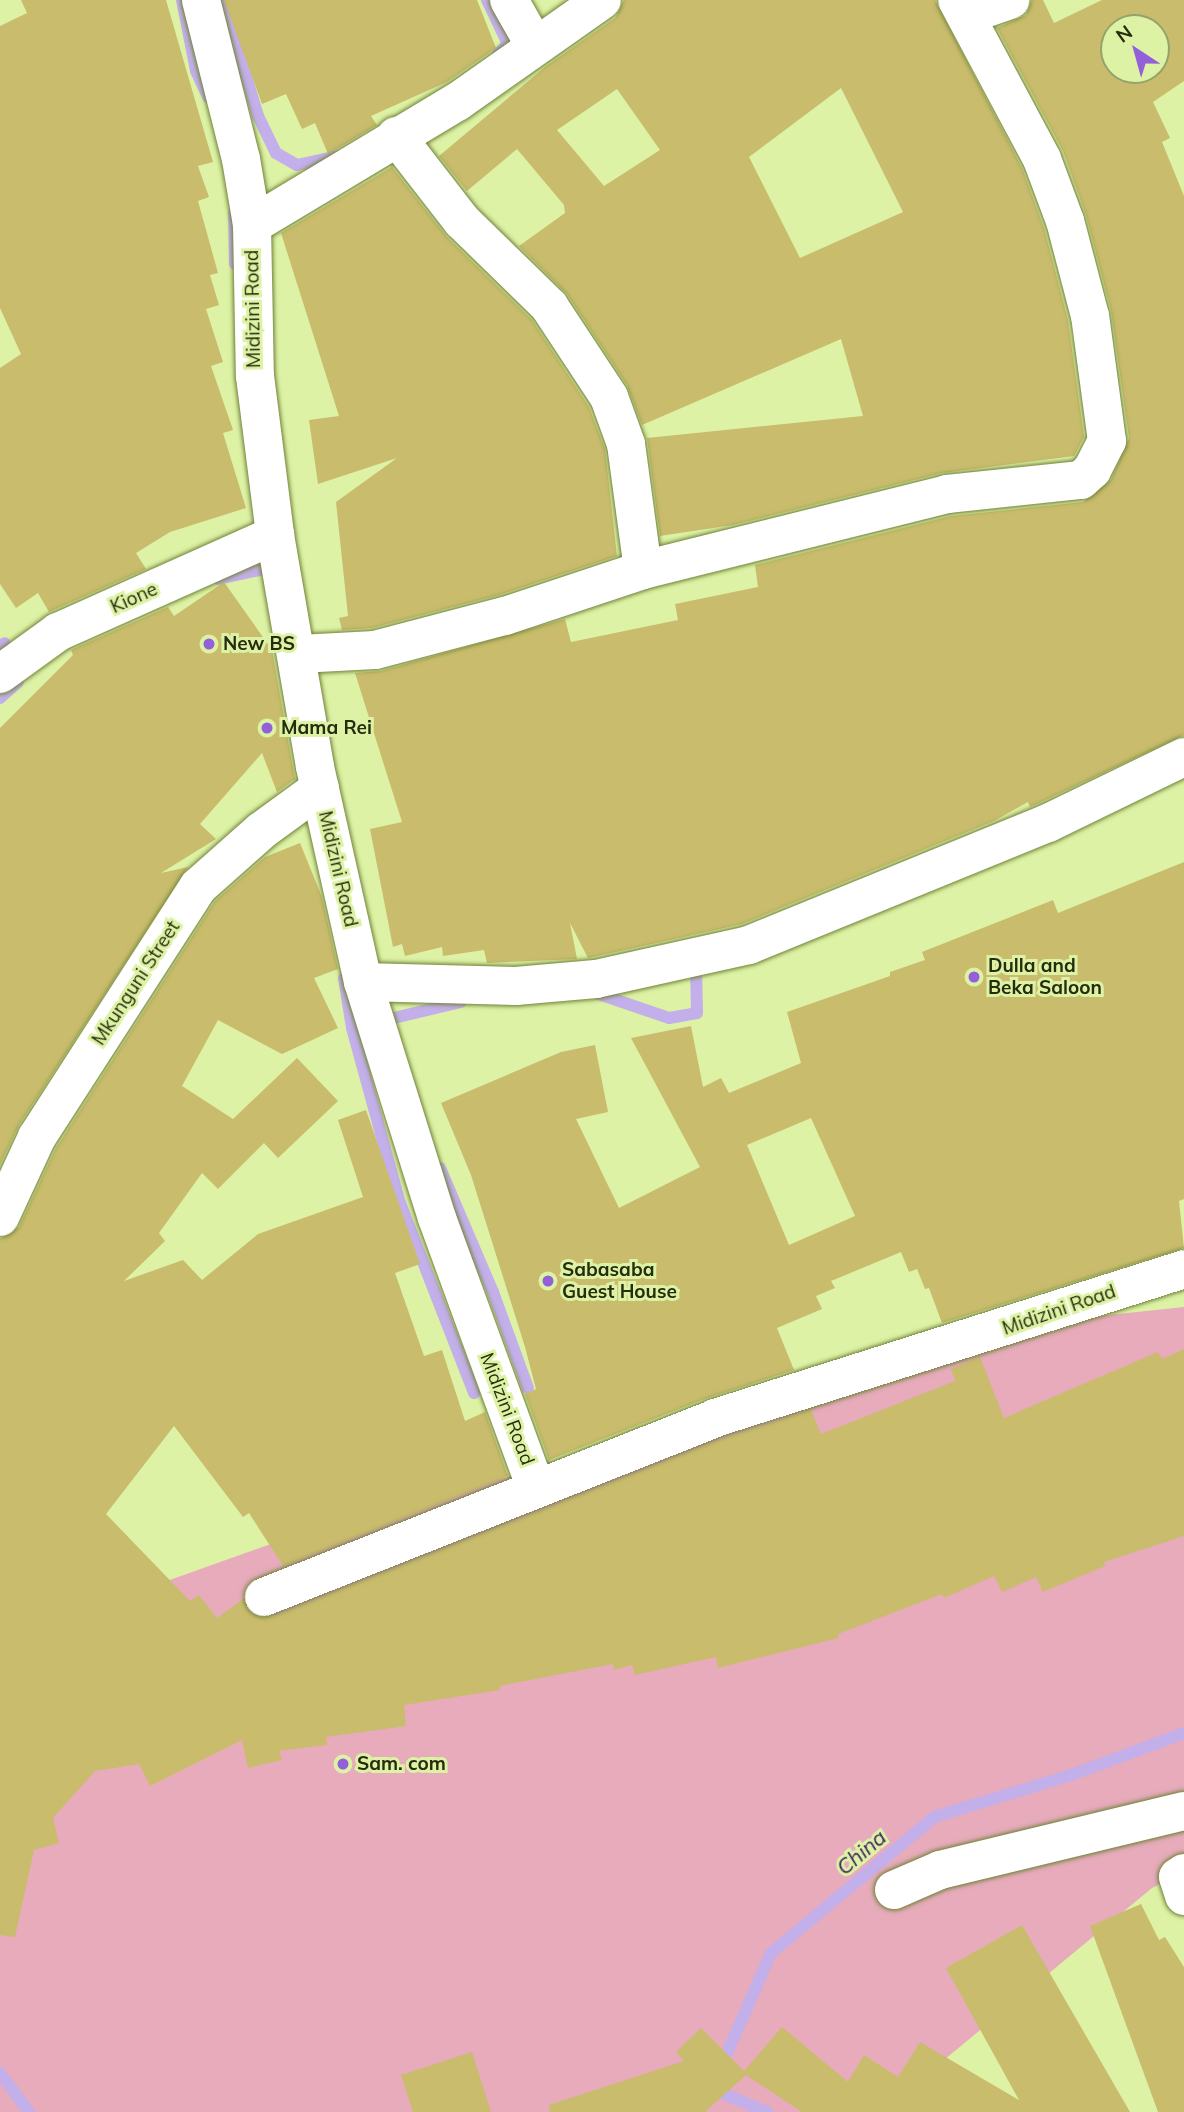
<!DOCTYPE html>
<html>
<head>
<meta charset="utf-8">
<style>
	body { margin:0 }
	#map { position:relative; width:1184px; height:2112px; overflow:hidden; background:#ddf2a5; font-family:Mulish,sans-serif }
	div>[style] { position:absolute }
	.green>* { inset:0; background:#e7abbb }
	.stream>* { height:12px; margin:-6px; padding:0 6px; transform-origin:6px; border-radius:6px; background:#c3afe9 }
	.building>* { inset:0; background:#c9bc6d }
	.roads { filter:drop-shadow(0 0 2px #718239) drop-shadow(0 0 2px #718239) }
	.minor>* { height:38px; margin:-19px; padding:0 19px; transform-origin:19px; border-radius:19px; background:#fff }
	.dots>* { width:19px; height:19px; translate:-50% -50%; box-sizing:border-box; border:4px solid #ddf2a5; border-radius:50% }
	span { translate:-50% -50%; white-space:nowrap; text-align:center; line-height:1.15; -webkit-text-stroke:6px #ddf2a5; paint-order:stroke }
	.street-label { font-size:19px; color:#262d0e }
	.poi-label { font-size:19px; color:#262d0e; font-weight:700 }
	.left { translate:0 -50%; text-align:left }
	.water-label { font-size:21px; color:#402265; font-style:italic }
	.north { position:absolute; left:1100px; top:14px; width:70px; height:70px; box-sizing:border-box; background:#ddf2a5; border:2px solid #94a369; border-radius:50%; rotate:324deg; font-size:19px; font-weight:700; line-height:28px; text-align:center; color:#262d0e }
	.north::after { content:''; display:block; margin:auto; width:24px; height:32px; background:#9360d9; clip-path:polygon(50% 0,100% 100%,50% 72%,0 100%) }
</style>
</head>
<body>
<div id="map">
	<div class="green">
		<i style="clip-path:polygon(1184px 1307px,1184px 1872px,1152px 1888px,881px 2112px,0 2112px,0 1672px,136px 1592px,316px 1528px,896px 1373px,1071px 1319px)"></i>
	</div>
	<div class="stream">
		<i style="left:182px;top:0;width:72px;rotate:78.8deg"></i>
		<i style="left:196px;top:71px;width:29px;rotate:65deg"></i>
		<i style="left:223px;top:0;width:121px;rotate:73.2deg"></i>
		<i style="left:258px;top:116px;width:41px;rotate:64.1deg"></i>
		<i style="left:276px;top:153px;width:24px;rotate:30deg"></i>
		<i style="left:297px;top:165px;width:47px;rotate:-12.3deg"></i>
		<i style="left:487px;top:0;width:49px;rotate:64.5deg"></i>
		<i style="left:508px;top:44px;width:14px;rotate:135deg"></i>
		<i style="left:234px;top:213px;width:51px;rotate:88.9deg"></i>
		<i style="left:218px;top:579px;width:51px;rotate:-12.4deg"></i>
		<i style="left:268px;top:568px;width:8px;rotate:83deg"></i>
		<i style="left:0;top:647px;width:6px;rotate:-39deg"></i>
		<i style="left:0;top:698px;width:24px;rotate:-42deg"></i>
		<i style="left:344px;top:978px;width:51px;rotate:80.9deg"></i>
		<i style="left:352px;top:1028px;width:181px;rotate:74.7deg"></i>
		<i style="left:400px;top:1203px;width:204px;rotate:68.7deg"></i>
		<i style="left:593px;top:992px;width:80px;rotate:18.9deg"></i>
		<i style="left:669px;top:1018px;width:28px;rotate:-10deg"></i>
		<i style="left:697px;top:1013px;width:46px;rotate:-91.2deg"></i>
		<i style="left:381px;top:1021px;width:82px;rotate:-13.4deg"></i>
		<i style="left:440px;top:1168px;width:135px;rotate:66.9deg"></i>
		<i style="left:493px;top:1292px;width:102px;rotate:70deg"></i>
		<i style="left:721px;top:2067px;width:124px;rotate:-66.3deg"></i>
		<i style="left:771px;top:1953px;width:212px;rotate:-39.8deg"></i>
		<i style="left:934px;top:1817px;width:143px;rotate:-17deg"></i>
		<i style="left:1071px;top:1775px;width:121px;rotate:-20.4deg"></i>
		<i style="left:0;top:2073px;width:49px;rotate:53.4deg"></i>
		<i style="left:712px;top:2089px;width:60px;rotate:22.7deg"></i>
	</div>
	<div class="building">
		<i style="clip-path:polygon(21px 0,166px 0,213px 162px,198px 166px,209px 197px,198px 201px,218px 273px,210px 275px,219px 305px,206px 309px,223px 362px,211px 366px,233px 430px,223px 433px,246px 508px,170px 532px,136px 553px,146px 569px,49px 612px,38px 593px,16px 608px,0 584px,0 368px,21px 354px,0 308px,0 26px,27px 13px)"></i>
		<i style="clip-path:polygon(224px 0,477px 0,496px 48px,447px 82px,371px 116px,377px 125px,328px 154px,315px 123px,302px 129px,286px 94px,262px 104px)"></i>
		<i style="clip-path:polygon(evenodd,624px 0,935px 0,1022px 168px,1044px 228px,1068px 320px,1084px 437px,1074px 456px,942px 473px,733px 525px,660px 536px,647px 438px,863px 416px,841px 339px,642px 425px,627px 385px,567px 294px,519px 246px,565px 213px,564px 205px,517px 149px,467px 191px,439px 156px,545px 67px,615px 18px,624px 0,841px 88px,903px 212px,800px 258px,749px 157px,841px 88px,624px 0,617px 89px,660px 150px,604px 186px,557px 130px,617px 89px)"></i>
		<i style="clip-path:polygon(evenodd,1032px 0,1043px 0,1054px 23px,1102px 0,1184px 0,1184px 81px,1153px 102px,1170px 138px,1162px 142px,1184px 196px,1184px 735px,1039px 803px,1030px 807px,1028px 802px,994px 821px,742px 924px,593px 957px,588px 958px,570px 923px,577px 959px,487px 963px,484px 950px,443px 956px,442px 947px,405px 956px,402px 944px,393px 947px,370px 829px,402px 822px,355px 673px,381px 671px,565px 619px,571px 642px,678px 620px,675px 604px,758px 587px,755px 565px,951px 516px,1083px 502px,1111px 480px,1129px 438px,1111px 310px,1086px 215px,1063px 151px,997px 28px,1026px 15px,1032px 0,1114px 28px,1156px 28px,1156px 70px,1114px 70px,1114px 28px)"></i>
		<i style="clip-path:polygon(392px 167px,447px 237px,532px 320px,589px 407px,605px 449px,617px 556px,499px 595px,372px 628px,342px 630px,339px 618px,348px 616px,336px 502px,397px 458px,318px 484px,309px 420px,339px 416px,281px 233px)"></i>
		<i style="clip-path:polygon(224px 582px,272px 650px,295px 779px,277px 792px,262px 753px,200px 824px,216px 839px,161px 873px,188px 867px,19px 1125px,0 1165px,0 728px,73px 655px,71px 650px,168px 607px,174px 616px)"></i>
		<i style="clip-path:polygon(300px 843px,322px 897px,338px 969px,314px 978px,338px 1028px,282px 1054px,218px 1020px,182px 1086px,233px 1119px,297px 1058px,338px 1101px,278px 1158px,264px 1143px,218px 1189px,202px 1173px,159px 1233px,165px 1241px,124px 1281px,183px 1260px,202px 1280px,258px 1234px,363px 1197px,338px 1120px,366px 1110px,420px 1264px,395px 1273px,424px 1356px,442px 1350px,465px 1421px,485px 1412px,508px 1476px,283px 1566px,249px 1513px,243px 1517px,174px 1426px,106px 1514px,190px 1601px,199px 1595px,217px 1618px,243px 1599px,251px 1614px,272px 1617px,722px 1439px,811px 1410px,821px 1434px,955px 1381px,951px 1369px,980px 1357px,1004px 1418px,1158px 1352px,1162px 1359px,1184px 1349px,1184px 1536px,1104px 1562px,1105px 1566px,1043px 1592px,1036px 1577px,1002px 1592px,994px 1576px,944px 1598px,942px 1594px,838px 1634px,839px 1638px,718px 1668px,716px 1657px,635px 1675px,632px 1665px,614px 1670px,613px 1664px,499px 1686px,500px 1690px,404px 1705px,406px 1726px,326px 1737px,327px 1745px,279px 1751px,282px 1760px,248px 1768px,242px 1740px,150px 1786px,139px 1764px,95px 1771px,53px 1818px,59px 1843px,34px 1850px,15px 1937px,0 1935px,0 1239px,19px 1227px,56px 1148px,215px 901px,265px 857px)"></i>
		<i style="clip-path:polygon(evenodd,1184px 862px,1184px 1199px,1179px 1201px,1184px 1248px,942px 1323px,929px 1288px,925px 1289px,917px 1269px,909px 1272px,901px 1252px,831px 1281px,835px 1288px,816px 1296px,822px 1309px,777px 1328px,794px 1370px,707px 1398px,549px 1460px,525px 1394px,536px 1389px,525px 1347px,471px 1175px,441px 1103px,561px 1052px,595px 1045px,608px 1112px,576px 1119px,619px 1208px,700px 1167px,631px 1038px,691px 1026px,703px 1087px,721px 1078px,729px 1093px,801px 1063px,787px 1012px,890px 976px,890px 972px,925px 960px,922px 952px,1053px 900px,1058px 913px,1184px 862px,811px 1118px,855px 1216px,789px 1245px,747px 1145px,811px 1118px)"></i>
		<i style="clip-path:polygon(1141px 1904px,1159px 1940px,1165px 1937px,1184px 1967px,1184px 2112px,1158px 2112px,1090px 1926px)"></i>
		<i style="clip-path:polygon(1022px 1925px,1130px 2112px,802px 2112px,746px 2075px,705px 2112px,550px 2112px,549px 2105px,684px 2061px,676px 2052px,701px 2028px,744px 2071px,782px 2027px,848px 2082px,864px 2055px,898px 2077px,920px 2042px,1019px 2100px,946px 1968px)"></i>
		<i style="clip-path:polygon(472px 2052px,491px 2112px,413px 2112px,401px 2075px)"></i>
	</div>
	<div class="roads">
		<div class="minor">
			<i style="left:201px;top:0;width:164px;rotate:75.9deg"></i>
			<i style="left:241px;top:159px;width:67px;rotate:80.5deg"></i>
			<i style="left:252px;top:225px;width:151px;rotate:88.9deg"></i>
			<i style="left:255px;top:376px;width:160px;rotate:82.8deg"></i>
			<i style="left:275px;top:535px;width:235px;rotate:80.2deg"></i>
			<i style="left:315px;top:767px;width:220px;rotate:77.4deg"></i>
			<i style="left:363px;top:982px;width:247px;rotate:72.6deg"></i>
			<i style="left:437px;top:1218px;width:288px;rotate:69.9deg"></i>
			<i style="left:509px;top:0;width:53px;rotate:60.5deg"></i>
			<i style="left:967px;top:15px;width:46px;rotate:-19.2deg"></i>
			<i style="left:396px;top:136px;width:108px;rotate:52.2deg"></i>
			<i style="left:462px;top:221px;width:122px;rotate:44.3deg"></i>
			<i style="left:549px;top:306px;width:109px;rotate:56.6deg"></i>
			<i style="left:609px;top:397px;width:50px;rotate:70.1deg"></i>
			<i style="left:626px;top:444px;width:127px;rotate:82.3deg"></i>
			<i style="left:252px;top:225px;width:239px;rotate:-31deg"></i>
			<i style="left:457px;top:102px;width:177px;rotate:-35.1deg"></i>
			<i style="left:299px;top:654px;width:76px;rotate:-3deg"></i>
			<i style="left:375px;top:650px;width:134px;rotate:-14.7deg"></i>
			<i style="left:505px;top:616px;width:145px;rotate:-18.4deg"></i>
			<i style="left:643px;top:570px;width:313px;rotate:-14deg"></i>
			<i style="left:947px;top:494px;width:135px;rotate:-6deg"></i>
			<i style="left:1081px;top:480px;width:15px;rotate:-42deg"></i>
			<i style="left:1092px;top:470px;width:33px;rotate:-63deg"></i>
			<i style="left:1107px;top:441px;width:126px;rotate:-97.7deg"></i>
			<i style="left:1090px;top:316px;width:98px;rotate:-104.7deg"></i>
			<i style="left:1065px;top:221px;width:66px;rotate:-110.4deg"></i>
			<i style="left:1042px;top:159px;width:180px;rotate:-118.1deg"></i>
			<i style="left:0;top:674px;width:72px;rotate:-35.9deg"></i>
			<i style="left:58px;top:632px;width:238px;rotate:-24.1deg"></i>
			<i style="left:363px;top:982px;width:153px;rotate:1.5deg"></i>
			<i style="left:516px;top:986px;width:80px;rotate:-5deg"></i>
			<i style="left:596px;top:979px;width:157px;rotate:-12.5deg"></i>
			<i style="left:749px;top:945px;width:323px;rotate:-22.2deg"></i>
			<i style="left:1048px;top:823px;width:151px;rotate:-25.9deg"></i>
			<i style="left:0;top:1217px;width:88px;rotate:-65.2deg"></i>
			<i style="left:37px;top:1137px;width:297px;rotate:-57.2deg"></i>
			<i style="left:198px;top:887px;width:84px;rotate:-41.6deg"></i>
			<i style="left:261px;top:831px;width:73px;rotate:-36.1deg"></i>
			<i style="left:264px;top:1597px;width:485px;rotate:-21.6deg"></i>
			<i style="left:715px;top:1418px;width:492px;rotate:-17.6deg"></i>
			<i style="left:1184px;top:1873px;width:7px;rotate:146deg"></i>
			<i style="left:1178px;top:1877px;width:20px;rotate:72deg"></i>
			<i style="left:894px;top:1890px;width:50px;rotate:-23.5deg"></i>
			<i style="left:940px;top:1870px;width:251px;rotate:-13.6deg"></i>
		</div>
	</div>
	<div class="dots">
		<i style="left:209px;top:644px;background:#9360d9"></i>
		<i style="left:267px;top:728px;background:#9360d9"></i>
		<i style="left:974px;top:977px;background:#9360d9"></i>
		<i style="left:548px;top:1281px;background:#9360d9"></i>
		<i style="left:343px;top:1764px;background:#9360d9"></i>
	</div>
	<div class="street-label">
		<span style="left:253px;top:309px;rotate:-91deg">Midizini Road</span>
		<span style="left:134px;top:598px;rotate:-24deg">Kione</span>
		<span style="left:338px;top:869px;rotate:77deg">Midizini Road</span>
		<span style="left:136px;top:983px;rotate:-57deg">Mkunguni Street</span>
		<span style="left:1059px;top:1310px;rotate:-19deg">Midizini Road</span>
		<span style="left:507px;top:1409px;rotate:69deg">Midizini Road</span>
	</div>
	<div class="poi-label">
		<span class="left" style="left:223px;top:644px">New BS</span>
		<span class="left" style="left:281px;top:728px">Mama Rei</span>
		<span class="left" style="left:988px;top:977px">Dulla and<br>Beka Saloon</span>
		<span class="left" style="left:562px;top:1281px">Sabasaba<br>Guest House</span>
		<span class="left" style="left:357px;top:1764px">Sam. com</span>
	</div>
	<div class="water-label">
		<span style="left:861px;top:1852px;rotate:-40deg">China</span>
	</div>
	<div class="north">N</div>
</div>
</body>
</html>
